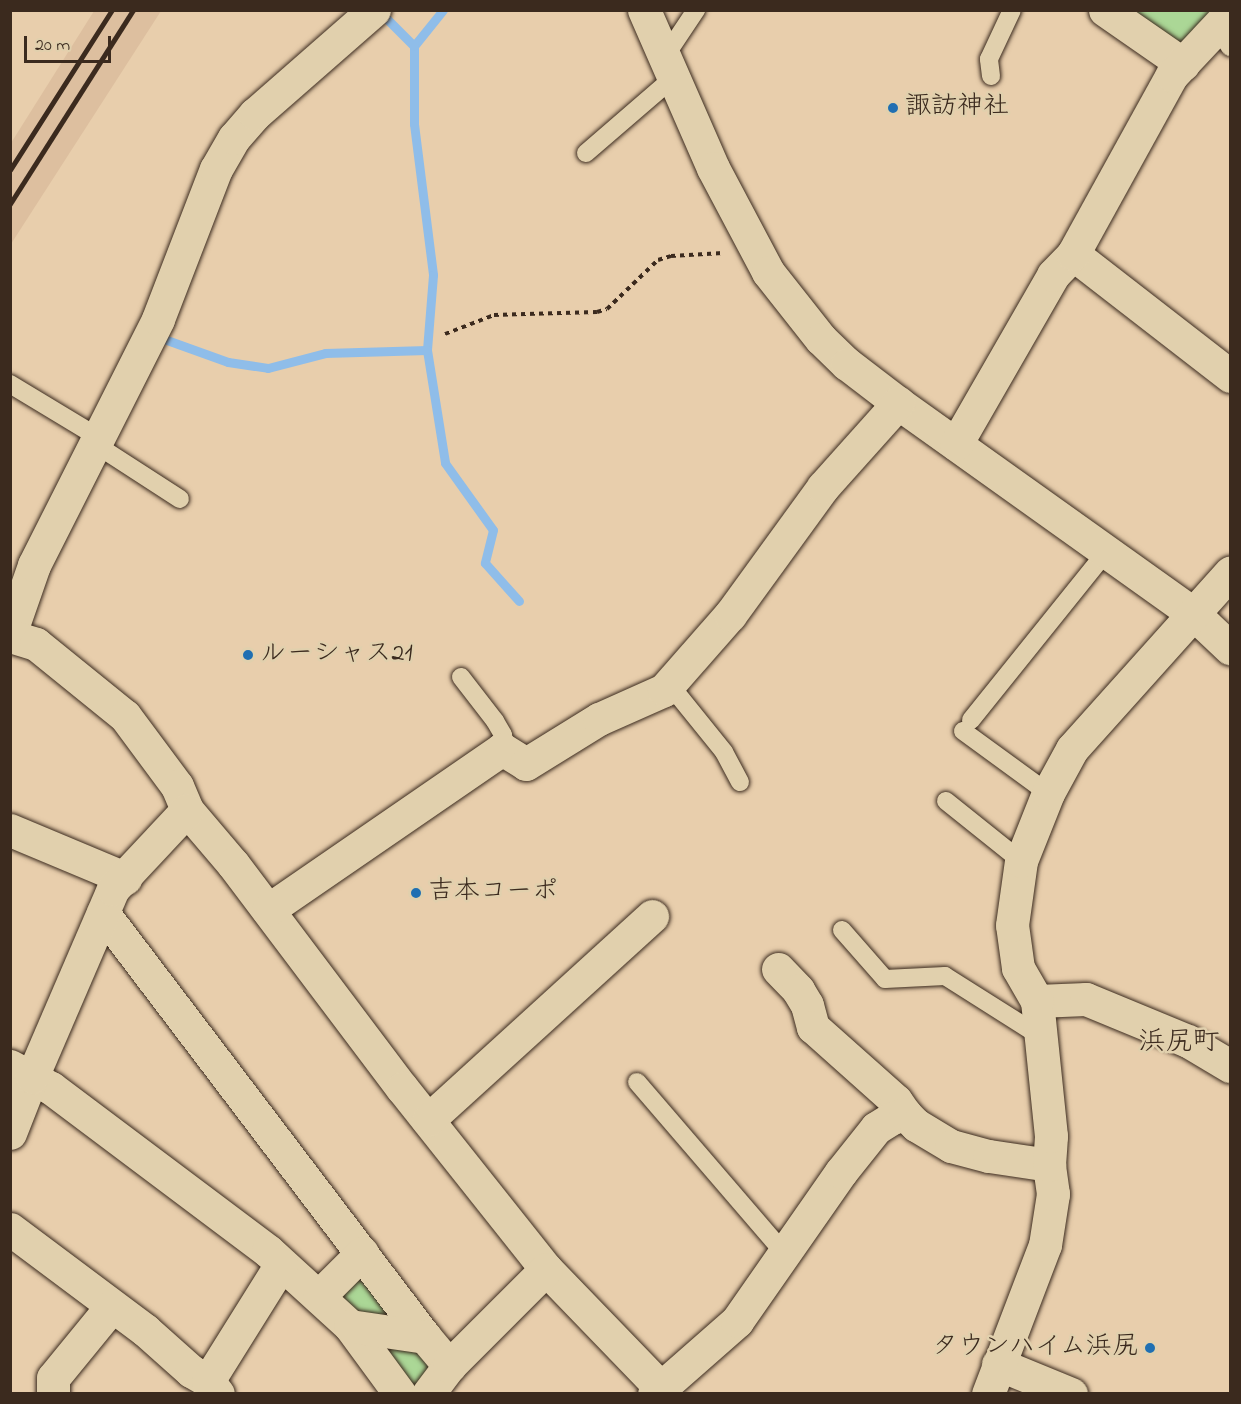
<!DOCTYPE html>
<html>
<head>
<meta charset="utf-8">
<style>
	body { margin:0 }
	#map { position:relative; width:1241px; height:1404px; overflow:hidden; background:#e8ceac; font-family:"Indie Flower","Klee One",sans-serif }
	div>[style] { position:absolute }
	.built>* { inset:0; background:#ddbf9f }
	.green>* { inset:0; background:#abd796 }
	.stream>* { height:9px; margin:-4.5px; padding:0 4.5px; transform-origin:4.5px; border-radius:4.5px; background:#8fbde9 }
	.path>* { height:4px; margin-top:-2px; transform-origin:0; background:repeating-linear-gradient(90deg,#3b2a1e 0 4.5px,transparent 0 9px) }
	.roads { filter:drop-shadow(0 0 2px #3b2a1e) drop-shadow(0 0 2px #3b2a1e) }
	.service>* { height:18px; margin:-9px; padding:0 9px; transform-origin:9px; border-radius:9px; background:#e1d0ad }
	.minor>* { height:33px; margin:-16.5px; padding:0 16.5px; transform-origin:16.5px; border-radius:16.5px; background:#e1d0ad }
	.rail>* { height:4.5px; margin:-2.25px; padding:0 2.25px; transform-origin:2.25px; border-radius:2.25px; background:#3b2a1e }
	.dots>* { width:16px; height:16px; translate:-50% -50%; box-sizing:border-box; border:3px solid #e1d0ad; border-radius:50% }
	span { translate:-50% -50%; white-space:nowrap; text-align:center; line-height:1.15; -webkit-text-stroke:5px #e1d0ad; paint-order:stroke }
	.poi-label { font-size:26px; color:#3b2a1e }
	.left { translate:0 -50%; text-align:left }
	.right { translate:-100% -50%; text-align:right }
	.neighbourhood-label { font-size:27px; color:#3b2a1e }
	.frame { position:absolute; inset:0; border:12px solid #3b2a1e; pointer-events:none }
	.scale { position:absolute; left:24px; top:36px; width:87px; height:27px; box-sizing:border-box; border:3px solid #3b2a1e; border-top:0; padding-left:8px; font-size:18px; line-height:21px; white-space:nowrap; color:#3b2a1e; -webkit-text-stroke:4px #e1d0ad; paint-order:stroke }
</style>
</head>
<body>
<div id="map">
	<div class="built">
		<i style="clip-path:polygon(94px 11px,161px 11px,11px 244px,11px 143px)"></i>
	</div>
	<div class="green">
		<i style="clip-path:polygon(1123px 10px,1214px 11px,1176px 51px)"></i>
		<i style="clip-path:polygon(356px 1272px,404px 1322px,357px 1315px,337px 1296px)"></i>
		<i style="clip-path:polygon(383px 1342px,424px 1350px,435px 1364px,409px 1392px)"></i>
	</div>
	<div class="stream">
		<i style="left:443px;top:10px;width:46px;rotate:128.9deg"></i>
		<i style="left:414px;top:46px;width:78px;rotate:90deg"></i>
		<i style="left:414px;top:124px;width:152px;rotate:82.8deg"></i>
		<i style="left:433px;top:275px;width:75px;rotate:94.6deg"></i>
		<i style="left:427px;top:350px;width:114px;rotate:80.9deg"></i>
		<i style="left:445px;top:463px;width:82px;rotate:54.4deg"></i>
		<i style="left:493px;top:530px;width:34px;rotate:104deg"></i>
		<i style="left:485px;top:563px;width:51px;rotate:48.2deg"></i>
		<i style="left:384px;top:16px;width:42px;rotate:45deg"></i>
		<i style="left:164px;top:339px;width:68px;rotate:19.8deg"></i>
		<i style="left:228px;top:362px;width:40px;rotate:8.5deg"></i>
		<i style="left:268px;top:368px;width:59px;rotate:-14.7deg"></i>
		<i style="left:325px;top:353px;width:102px;rotate:-1.7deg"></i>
	</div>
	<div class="path">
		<i style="left:445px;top:334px;width:53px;rotate:-21.2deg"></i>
		<i style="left:494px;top:315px;width:103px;rotate:-1.7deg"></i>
		<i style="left:597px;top:312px;width:10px;rotate:-17deg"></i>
		<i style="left:607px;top:309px;width:71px;rotate:-43.9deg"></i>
		<i style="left:658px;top:260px;width:14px;rotate:-17deg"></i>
		<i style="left:671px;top:256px;width:52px;rotate:-3.3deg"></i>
	</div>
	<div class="roads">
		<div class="service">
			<i style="left:1217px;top:27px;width:24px;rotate:57deg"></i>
			<i style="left:664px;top:58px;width:58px;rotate:-56.3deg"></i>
			<i style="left:991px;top:76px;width:17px;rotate:-97deg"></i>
			<i style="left:989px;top:59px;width:54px;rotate:-64.9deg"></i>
			<i style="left:586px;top:153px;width:115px;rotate:-40.8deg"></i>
			<i style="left:10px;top:384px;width:103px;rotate:31.1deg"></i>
			<i style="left:95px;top:444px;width:101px;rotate:32.9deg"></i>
			<i style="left:461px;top:677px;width:56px;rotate:52.3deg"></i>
			<i style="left:495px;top:721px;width:16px;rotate:60deg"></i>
			<i style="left:503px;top:735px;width:17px;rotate:80deg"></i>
			<i style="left:670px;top:685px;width:86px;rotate:51.1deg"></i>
			<i style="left:724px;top:752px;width:34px;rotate:62deg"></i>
			<i style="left:971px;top:720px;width:217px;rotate:-51.2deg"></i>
			<i style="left:963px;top:731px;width:105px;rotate:36.1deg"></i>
			<i style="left:946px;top:801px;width:96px;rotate:38.7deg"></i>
			<i style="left:842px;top:930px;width:65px;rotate:48.7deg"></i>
			<i style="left:885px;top:979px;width:60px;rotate:-2.9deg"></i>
			<i style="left:945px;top:976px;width:112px;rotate:32.3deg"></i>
			<i style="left:637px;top:1082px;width:224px;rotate:49.3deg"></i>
		</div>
		<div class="minor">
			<i style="left:644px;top:10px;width:172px;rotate:66.4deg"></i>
			<i style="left:713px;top:168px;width:118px;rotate:62.1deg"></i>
			<i style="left:768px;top:272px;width:85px;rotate:51.7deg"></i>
			<i style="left:821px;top:339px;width:36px;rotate:44deg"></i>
			<i style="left:847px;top:364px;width:64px;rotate:37.4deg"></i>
			<i style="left:898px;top:403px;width:364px;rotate:35.5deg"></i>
			<i style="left:1194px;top:614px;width:50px;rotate:43.4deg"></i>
			<i style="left:1105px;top:10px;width:95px;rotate:34.7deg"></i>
			<i style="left:1073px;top:254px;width:199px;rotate:37.8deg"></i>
			<i style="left:956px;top:444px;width:195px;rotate:-60.1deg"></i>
			<i style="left:1053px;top:275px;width:29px;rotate:-46deg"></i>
			<i style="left:1073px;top:254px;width:205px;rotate:-61.1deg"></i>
			<i style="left:1172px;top:75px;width:85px;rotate:-46.9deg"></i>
			<i style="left:10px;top:634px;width:73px;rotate:-70.8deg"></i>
			<i style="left:34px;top:565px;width:275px;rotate:-63.2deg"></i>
			<i style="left:158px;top:319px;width:161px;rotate:-68.9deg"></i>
			<i style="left:216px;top:169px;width:36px;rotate:-60deg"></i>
			<i style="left:234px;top:138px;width:32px;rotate:-49deg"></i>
			<i style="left:255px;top:114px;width:158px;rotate:-41.2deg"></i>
			<i style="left:10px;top:636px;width:27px;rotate:17deg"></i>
			<i style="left:36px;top:644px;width:114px;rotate:39deg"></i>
			<i style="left:125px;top:716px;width:87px;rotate:53.4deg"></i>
			<i style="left:177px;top:786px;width:26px;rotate:67deg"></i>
			<i style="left:187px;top:810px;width:71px;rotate:49.6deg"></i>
			<i style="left:233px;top:864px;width:281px;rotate:53deg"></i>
			<i style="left:402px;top:1088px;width:231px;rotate:51.5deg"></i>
			<i style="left:546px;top:1269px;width:164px;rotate:46deg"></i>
			<i style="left:10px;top:830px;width:125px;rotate:22.7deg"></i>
			<i style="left:268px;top:910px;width:284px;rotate:-34.5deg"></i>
			<i style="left:502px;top:749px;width:28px;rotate:32deg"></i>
			<i style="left:526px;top:764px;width:86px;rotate:-31.7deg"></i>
			<i style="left:599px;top:719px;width:71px;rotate:-24deg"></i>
			<i style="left:664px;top:690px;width:100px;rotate:-48.7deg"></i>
			<i style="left:730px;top:615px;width:158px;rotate:-54deg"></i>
			<i style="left:823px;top:487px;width:113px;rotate:-48.2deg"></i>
			<i style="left:103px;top:913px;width:532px;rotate:52.79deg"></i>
			<i style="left:425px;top:1337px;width:38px;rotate:50deg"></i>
			<i style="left:778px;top:969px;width:29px;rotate:46deg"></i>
			<i style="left:798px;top:990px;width:17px;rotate:59deg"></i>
			<i style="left:807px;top:1005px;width:23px;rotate:75deg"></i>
			<i style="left:813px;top:1027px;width:111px;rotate:41.7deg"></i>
			<i style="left:896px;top:1101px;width:16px;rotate:55deg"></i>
			<i style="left:1037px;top:1001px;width:49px;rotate:-2.3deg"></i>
			<i style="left:1086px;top:999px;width:110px;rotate:22.4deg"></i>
			<i style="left:1188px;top:1041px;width:49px;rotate:30.8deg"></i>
			<i style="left:10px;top:1066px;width:47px;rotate:28.2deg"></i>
			<i style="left:51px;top:1088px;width:271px;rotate:36.9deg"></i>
			<i style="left:268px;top:1251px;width:111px;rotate:42.4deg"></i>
			<i style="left:350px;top:1326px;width:84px;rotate:53.7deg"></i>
			<i style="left:428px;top:1120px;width:303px;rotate:-42.3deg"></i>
			<i style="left:10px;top:1133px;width:60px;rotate:-68.6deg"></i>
			<i style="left:32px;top:1077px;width:205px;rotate:-66.7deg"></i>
			<i style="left:113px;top:889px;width:108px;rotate:-46.9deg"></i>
			<i style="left:10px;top:1229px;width:169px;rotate:36.8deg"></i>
			<i style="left:145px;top:1330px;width:62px;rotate:41.7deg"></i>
			<i style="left:191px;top:1371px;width:20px;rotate:30deg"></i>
			<i style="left:208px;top:1381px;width:16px;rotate:52deg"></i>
			<i style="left:319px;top:1296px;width:61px;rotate:-45deg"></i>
			<i style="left:350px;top:1326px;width:76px;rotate:8.3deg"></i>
			<i style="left:998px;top:1364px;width:79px;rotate:22.3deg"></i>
			<i style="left:208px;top:1381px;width:138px;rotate:-58deg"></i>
			<i style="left:53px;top:1394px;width:16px;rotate:-90deg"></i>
			<i style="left:53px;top:1378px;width:93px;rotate:-50.7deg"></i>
			<i style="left:428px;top:1394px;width:35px;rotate:-53deg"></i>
			<i style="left:449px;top:1366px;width:137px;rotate:-45deg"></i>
			<i style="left:654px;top:1394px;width:111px;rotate:-41.3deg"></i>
			<i style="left:737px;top:1321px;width:182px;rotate:-55.1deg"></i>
			<i style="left:841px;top:1172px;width:56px;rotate:-51.5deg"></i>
			<i style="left:876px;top:1128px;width:19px;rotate:-32deg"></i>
			<i style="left:892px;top:1118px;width:14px;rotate:-17deg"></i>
			<i style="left:905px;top:1114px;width:16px;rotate:45deg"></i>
			<i style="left:916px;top:1125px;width:41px;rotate:31deg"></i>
			<i style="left:951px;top:1146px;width:39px;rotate:15deg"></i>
			<i style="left:989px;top:1156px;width:61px;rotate:8.5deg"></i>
			<i style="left:988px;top:1394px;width:160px;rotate:-69.1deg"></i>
			<i style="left:1045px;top:1245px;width:52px;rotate:-81.1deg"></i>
			<i style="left:1053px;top:1194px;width:29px;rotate:-98deg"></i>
			<i style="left:1049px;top:1165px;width:29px;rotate:-86deg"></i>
			<i style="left:1051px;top:1136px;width:136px;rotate:-95.9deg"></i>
			<i style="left:1037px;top:1001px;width:38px;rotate:-120deg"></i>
			<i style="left:1018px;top:968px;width:43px;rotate:-97.9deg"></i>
			<i style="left:1012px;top:925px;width:65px;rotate:-82deg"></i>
			<i style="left:1021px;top:861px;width:73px;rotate:-68.3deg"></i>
			<i style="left:1048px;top:793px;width:50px;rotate:-61.4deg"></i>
			<i style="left:1072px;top:749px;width:237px;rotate:-48.1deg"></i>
		</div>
	</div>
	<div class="rail">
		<i style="left:10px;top:170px;width:190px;rotate:-57.5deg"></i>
		<i style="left:10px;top:204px;width:230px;rotate:-57.6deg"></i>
	</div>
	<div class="dots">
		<i style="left:893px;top:108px;background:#1f6fb2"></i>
		<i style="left:248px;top:655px;background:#1f6fb2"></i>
		<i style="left:416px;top:893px;background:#1f6fb2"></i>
		<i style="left:1150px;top:1348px;background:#1f6fb2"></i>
	</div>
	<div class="poi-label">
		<span class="left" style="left:905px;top:108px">諏訪神社</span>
		<span class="left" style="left:260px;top:655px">ルーシャス21</span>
		<span class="left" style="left:428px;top:893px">吉本コーポ</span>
		<span class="right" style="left:1138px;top:1348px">タウンハイム浜尻</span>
	</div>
	<div class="neighbourhood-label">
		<span style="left:1179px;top:1043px">浜尻町</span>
	</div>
	<div class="frame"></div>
	<div class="scale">20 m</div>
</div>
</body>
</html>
